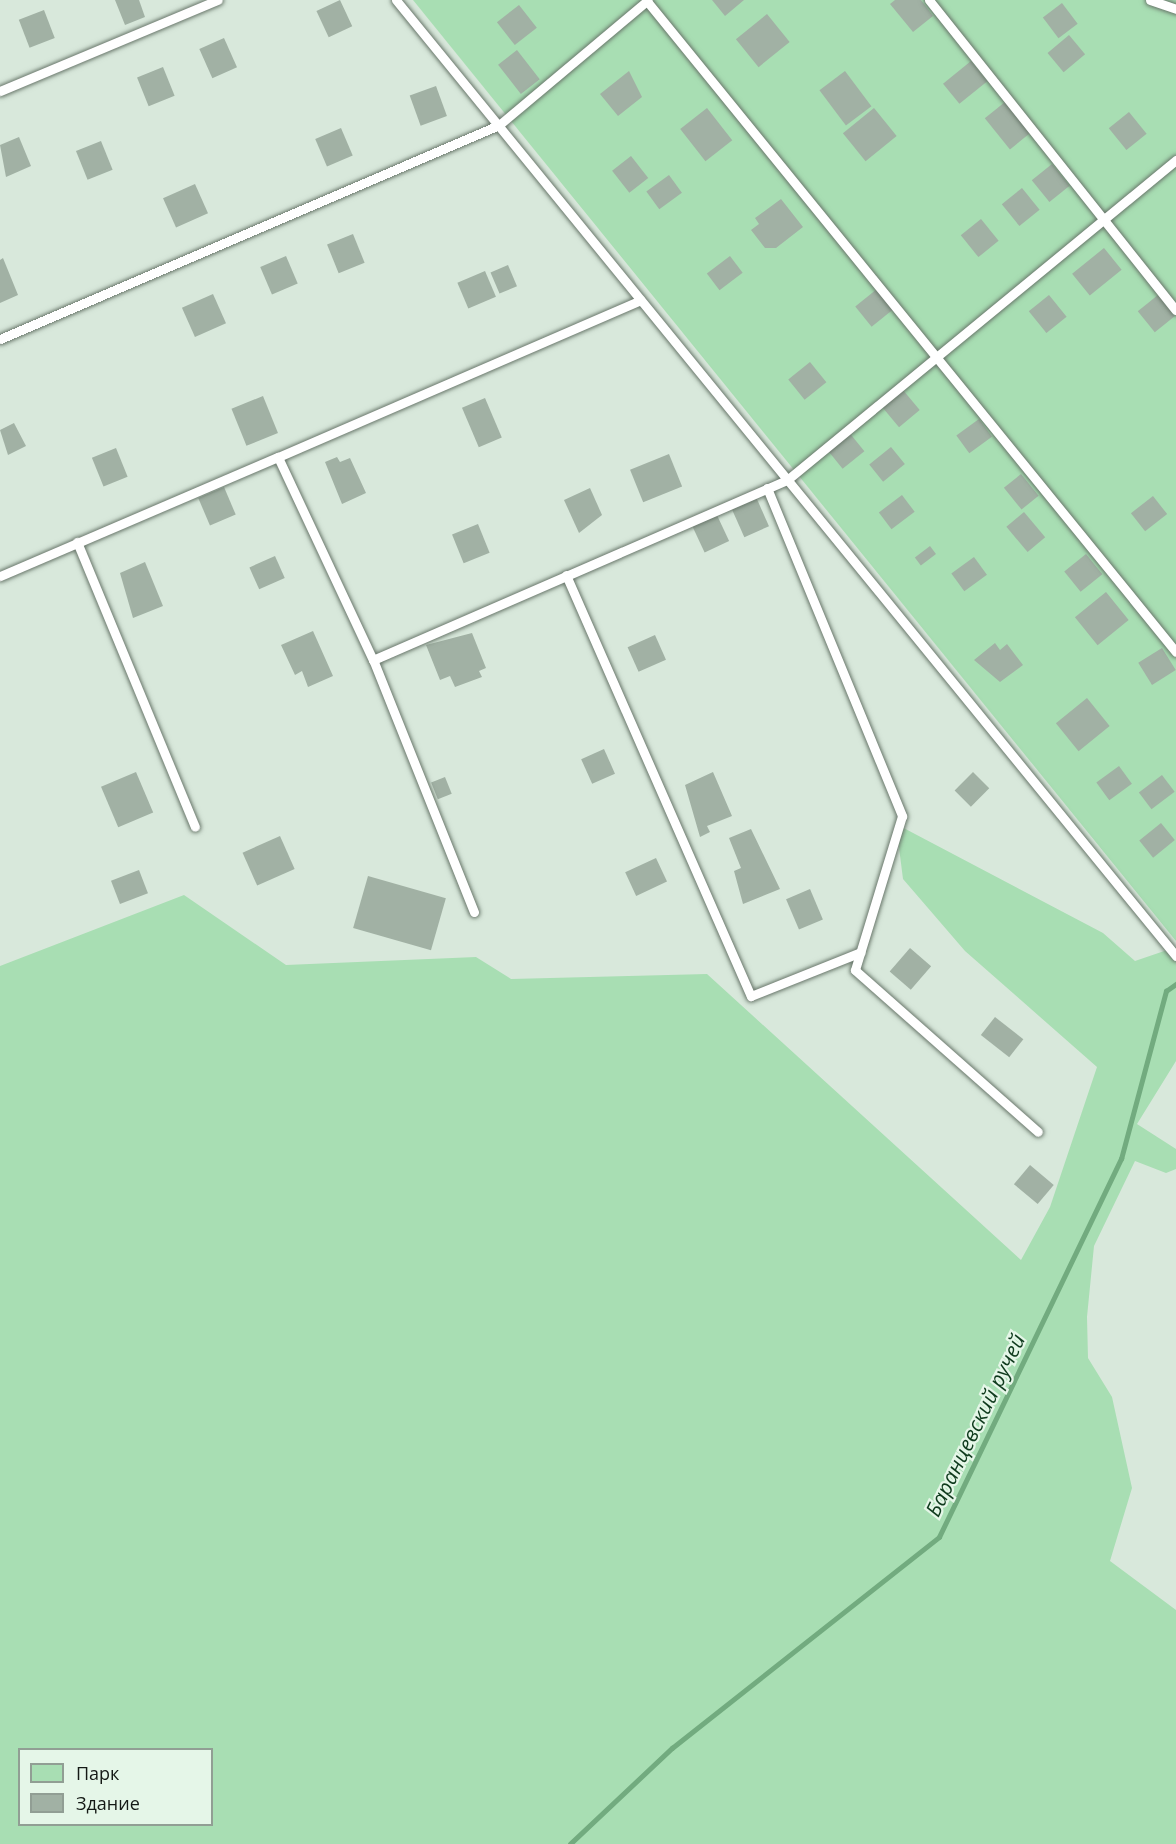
<!DOCTYPE html>
<html>
<head>
<meta charset="utf-8">
<style>
	body { margin:0 }
	#map { position:relative; width:1176px; height:1844px; overflow:hidden; background:#d8e8db; font-family:"Open Sans",sans-serif }
	div>[style] { position:absolute }
	.green>* { inset:0; background:#a8deb3 }
	.stream>* { height:4.5px; margin:-2.25px; padding:0 2.25px; transform-origin:2.25px; border-radius:2.25px; background:#72ab7f }
	.building>* { inset:0; background:#a1b1a4; transform-origin:0 0 }
	.roads { filter:drop-shadow(0 0 2px #69776b) drop-shadow(0 0 2px #69776b) }
	.lane>* { height:9px; margin:-4.5px; padding:0 4.5px; transform-origin:4.5px; border-radius:4.5px; background:#fff }
	span { translate:-50% -50%; white-space:nowrap; text-align:center; line-height:1.15; -webkit-text-stroke:4.5px #e5f6e8; paint-order:stroke }
	.water-label { font-size:21px; color:#0f3b1d; font-style:italic }
	.legend { position:absolute; left:18px; top:1748px; width:195px; height:78px; box-sizing:border-box; background:#e5f6e8; border:2px solid #919e94; margin:0; padding:8px 10px; list-style:none; font-size:18px; color:#141915 }
	.legend li { display:flex; align-items:center; gap:12px; height:30px }
	.legend b { width:30px; border:2px solid #919e94 }
</style>
</head>
<body>
<div id="map">
	<div class="green">
		<i style="clip-path:polygon(413px 0,1176px 0,1176px 941px)"></i>
		<i style="clip-path:polygon(evenodd,896px 824px,1103px 933px,1135px 961px,1176px 947px,1176px 1061px,1137px 1124px,1176px 1149px,1176px 1169px,1166px 1173px,1135px 1161px,1094px 1246px,1087px 1317px,1088px 1358px,1112px 1397px,1132px 1488px,1110px 1561px,1176px 1610px,1176px 1844px,0 1844px,0 966px,184px 895px,286px 965px,476px 957px,511px 979px,707px 974px,1021px 1260px,1050px 1207px,1097px 1067px,965px 951px,903px 879px,896px 824px,20px 1750px,212px 1750px,212px 1824px,20px 1824px,20px 1750px)"></i>
	</div>
	<div class="stream">
		<i style="left:570px;top:1844px;width:140px;rotate:-43.3deg"></i>
		<i style="left:672px;top:1748px;width:340px;rotate:-38.3deg"></i>
		<i style="left:939px;top:1537px;width:420px;rotate:-64.3deg"></i>
		<i style="left:1121px;top:1159px;width:174px;rotate:-75deg"></i>
		<i style="left:1166px;top:991px;width:12px;rotate:-35deg"></i>
	</div>
	<div class="building">
		<i style="clip-path:polygon(115px 0,139px 0,145px 17px,125px 25px)"></i>
		<i style="left:340px;top:0;width:29px;height:26px;rotate:65deg"></i>
		<i style="clip-path:polygon(712px 0,744px 0,725px 16px)"></i>
		<i style="clip-path:polygon(895px 0,921px 0,933px 16px,913px 32px,890px 4px)"></i>
		<i style="left:1062px;top:3px;width:26px;height:24px;rotate:53deg"></i>
		<i style="left:519px;top:5px;width:29px;height:28px;rotate:52deg"></i>
		<i style="left:44px;top:10px;width:30px;height:27px;rotate:69deg"></i>
		<i style="left:767px;top:14px;width:36px;height:40px;rotate:51deg"></i>
		<i style="left:1069px;top:35px;width:25px;height:28px;rotate:50deg"></i>
		<i style="left:224px;top:38px;width:32px;height:27px;rotate:66deg"></i>
		<i style="left:517px;top:50px;width:37px;height:24px;rotate:52deg"></i>
		<i style="left:971px;top:61px;width:26px;height:36px;rotate:51deg"></i>
		<i style="left:163px;top:67px;width:31px;height:28px;rotate:68deg"></i>
		<i style="clip-path:polygon(629px 71px,642px 97px,618px 116px,600px 94px)"></i>
		<i style="left:845px;top:71px;width:44px;height:32px;rotate:53deg"></i>
		<i style="left:436px;top:86px;width:32px;height:28px;rotate:70deg"></i>
		<i style="left:1005px;top:102px;width:40px;height:26px;rotate:51deg"></i>
		<i style="left:707px;top:108px;width:41px;height:34px;rotate:52deg"></i>
		<i style="left:874px;top:108px;width:36px;height:40px;rotate:51deg"></i>
		<i style="left:1129px;top:112px;width:28px;height:26px;rotate:51deg"></i>
		<i style="left:341px;top:128px;width:30px;height:28px;rotate:67deg"></i>
		<i style="clip-path:polygon(19px 137px,31px 166px,6px 177px,0 145px)"></i>
		<i style="left:101px;top:141px;width:31px;height:27px;rotate:68deg"></i>
		<i style="left:631px;top:156px;width:28px;height:24px;rotate:52deg"></i>
		<i style="left:1052px;top:164px;width:28px;height:26px;rotate:51deg"></i>
		<i style="left:669px;top:175px;width:22px;height:28px;rotate:54deg"></i>
		<i style="left:195px;top:184px;width:32px;height:35px;rotate:66deg"></i>
		<i style="left:1022px;top:188px;width:28px;height:26px;rotate:51deg"></i>
		<i style="clip-path:polygon(781px 199px,803px 227px,776px 248px,765px 248px,751px 230px,759px 224px,755px 218px)"></i>
		<i style="left:981px;top:219px;width:28px;height:26px;rotate:51deg"></i>
		<i style="left:353px;top:234px;width:31px;height:28px;rotate:68deg"></i>
		<i style="left:1104px;top:248px;width:28px;height:41px;rotate:51deg"></i>
		<i style="left:286px;top:256px;width:30px;height:28px;rotate:67deg"></i>
		<i style="left:730px;top:256px;width:21px;height:29px;rotate:53deg"></i>
		<i style="clip-path:polygon(3px 258px,18px 295px,0 303px,0 260px)"></i>
		<i style="left:508px;top:265px;width:23px;height:19px;rotate:67deg"></i>
		<i style="left:485px;top:271px;width:28px;height:30px;rotate:67deg"></i>
		<i style="left:877px;top:289px;width:26px;height:28px;rotate:51deg"></i>
		<i style="left:213px;top:294px;width:32px;height:34px;rotate:66deg"></i>
		<i style="left:1049px;top:295px;width:28px;height:26px;rotate:51deg"></i>
		<i style="left:1158px;top:295px;width:27px;height:26px;rotate:51deg"></i>
		<i style="left:810px;top:362px;width:26px;height:28px;rotate:51deg"></i>
		<i style="left:903px;top:390px;width:26px;height:27px;rotate:50deg"></i>
		<i style="left:263px;top:396px;width:40px;height:34px;rotate:68deg"></i>
		<i style="left:485px;top:398px;width:43px;height:25px;rotate:67deg"></i>
		<i style="left:979px;top:419px;width:22px;height:28px;rotate:54deg"></i>
		<i style="clip-path:polygon(14px 423px,26px 446px,8px 455px,0 430px)"></i>
		<i style="left:848px;top:431px;width:26px;height:28px;rotate:51deg"></i>
		<i style="left:891px;top:447px;width:22px;height:28px;rotate:51deg"></i>
		<i style="left:116px;top:448px;width:31px;height:26px;rotate:68deg"></i>
		<i style="left:669px;top:454px;width:35px;height:42px;rotate:68deg"></i>
		<i style="clip-path:polygon(337px 457px,340px 462px,350px 458px,366px 493px,342px 504px,325px 462px)"></i>
		<i style="left:1021px;top:474px;width:28px;height:22px;rotate:51deg"></i>
		<i style="left:224px;top:487px;width:30px;height:28px;rotate:67deg"></i>
		<i style="clip-path:polygon(590px 488px,602px 515px,579px 533px,564px 500px)"></i>
		<i style="left:902px;top:495px;width:21px;height:29px;rotate:53deg"></i>
		<i style="left:1153px;top:496px;width:23px;height:28px;rotate:52deg"></i>
		<i style="left:756px;top:497px;width:32px;height:27px;rotate:66deg"></i>
		<i style="left:1024px;top:512px;width:33px;height:23px;rotate:50deg"></i>
		<i style="left:716px;top:513px;width:31px;height:27px;rotate:65deg"></i>
		<i style="left:478px;top:524px;width:31px;height:28px;rotate:68deg"></i>
		<i style="left:930px;top:546px;width:10px;height:19px;rotate:53deg"></i>
		<i style="left:1086px;top:554px;width:26px;height:28px;rotate:51deg"></i>
		<i style="left:275px;top:556px;width:24px;height:28px;rotate:66deg"></i>
		<i style="left:974px;top:557px;width:22px;height:28px;rotate:54deg"></i>
		<i style="clip-path:polygon(145px 562px,163px 606px,133px 618px,120px 573px)"></i>
		<i style="left:1106px;top:592px;width:36px;height:40px;rotate:51deg"></i>
		<i style="clip-path:polygon(313px 631px,333px 676px,308px 687px,302px 671px,295px 675px,281px 645px)"></i>
		<i style="clip-path:polygon(472px 633px,486px 668px,479px 671px,482px 677px,455px 687px,450px 676px,440px 680px,426px 645px)"></i>
		<i style="left:655px;top:635px;width:27px;height:30px;rotate:66deg"></i>
		<i style="clip-path:polygon(995px 643px,1000px 650px,1007px 644px,1023px 665px,1000px 682px,974px 660px)"></i>
		<i style="left:1162px;top:648px;width:26px;height:28px;rotate:58deg"></i>
		<i style="left:1087px;top:698px;width:36px;height:40px;rotate:51deg"></i>
		<i style="left:604px;top:749px;width:27px;height:25px;rotate:66deg"></i>
		<i style="left:1119px;top:766px;width:22px;height:28px;rotate:54deg"></i>
		<i style="left:136px;top:772px;width:44px;height:38px;rotate:67deg"></i>
		<i style="clip-path:polygon(713px 772px,732px 816px,707px 826px,710px 832px,700px 837px,685px 785px)"></i>
		<i style="left:973px;top:772px;width:23px;height:26px;rotate:45deg"></i>
		<i style="left:1162px;top:775px;width:21px;height:29px;rotate:53deg"></i>
		<i style="left:445px;top:777px;width:18px;height:15px;rotate:68deg"></i>
		<i style="left:1161px;top:823px;width:22px;height:28px;rotate:51deg"></i>
		<i style="clip-path:polygon(751px 829px,780px 889px,743px 904px,734px 871px,741px 868px,729px 838px)"></i>
		<i style="left:280px;top:836px;width:36px;height:41px;rotate:66deg"></i>
		<i style="left:656px;top:858px;width:26px;height:34px;rotate:65deg"></i>
		<i style="left:139px;top:870px;width:25px;height:30px;rotate:69deg"></i>
		<i style="left:368px;top:876px;width:81px;height:54px;rotate:16deg"></i>
		<i style="left:810px;top:889px;width:33px;height:26px;rotate:67deg"></i>
		<i style="left:910px;top:948px;width:28px;height:31px;rotate:41deg"></i>
		<i style="left:995px;top:1017px;width:36px;height:23px;rotate:38deg"></i>
		<i style="left:1030px;top:1165px;width:31px;height:25px;rotate:40deg"></i>
	</div>
	<div class="roads">
		<div class="lane">
			<i style="left:396px;top:0;width:1234px;rotate:50.79deg"></i>
			<i style="left:646px;top:0;width:840px;rotate:50.89deg"></i>
			<i style="left:929px;top:0;width:396px;rotate:51.5deg"></i>
			<i style="left:1150px;top:0;width:28px;rotate:19deg"></i>
			<i style="left:0;top:91px;width:236px;rotate:-22.7deg"></i>
			<i style="left:0;top:339px;width:543px;rotate:-23.21deg"></i>
			<i style="left:499px;top:125px;width:194px;rotate:-40deg"></i>
			<i style="left:767px;top:488px;width:355px;rotate:67.6deg"></i>
			<i style="left:902px;top:816px;width:161px;rotate:107deg"></i>
			<i style="left:855px;top:970px;width:244px;rotate:41.5deg"></i>
			<i style="left:77px;top:542px;width:308px;rotate:67.5deg"></i>
			<i style="left:566px;top:575px;width:460px;rotate:66.3deg"></i>
			<i style="left:751px;top:996px;width:118px;rotate:-21.8deg"></i>
			<i style="left:0;top:576px;width:302px;rotate:-23.2deg"></i>
			<i style="left:373px;top:660px;width:451px;rotate:-23.5deg"></i>
			<i style="left:787px;top:480px;width:504px;rotate:-39.44deg"></i>
			<i style="left:474px;top:912px;width:271px;rotate:-111.8deg"></i>
			<i style="left:373px;top:660px;width:224px;rotate:-115.1deg"></i>
			<i style="left:278px;top:457px;width:395px;rotate:-23.4deg"></i>
		</div>
	</div>
	<div class="water-label">
		<span style="left:975px;top:1425px;rotate:-64deg">Баранцевский ручей</span>
	</div>
	<ul class="legend">
	<li><b style="height:16px;background:#a8deb3"></b>Парк</li>
	<li><b style="height:16px;background:#a1b1a4"></b>Здание</li>
	</ul>
</div>
</body>
</html>
